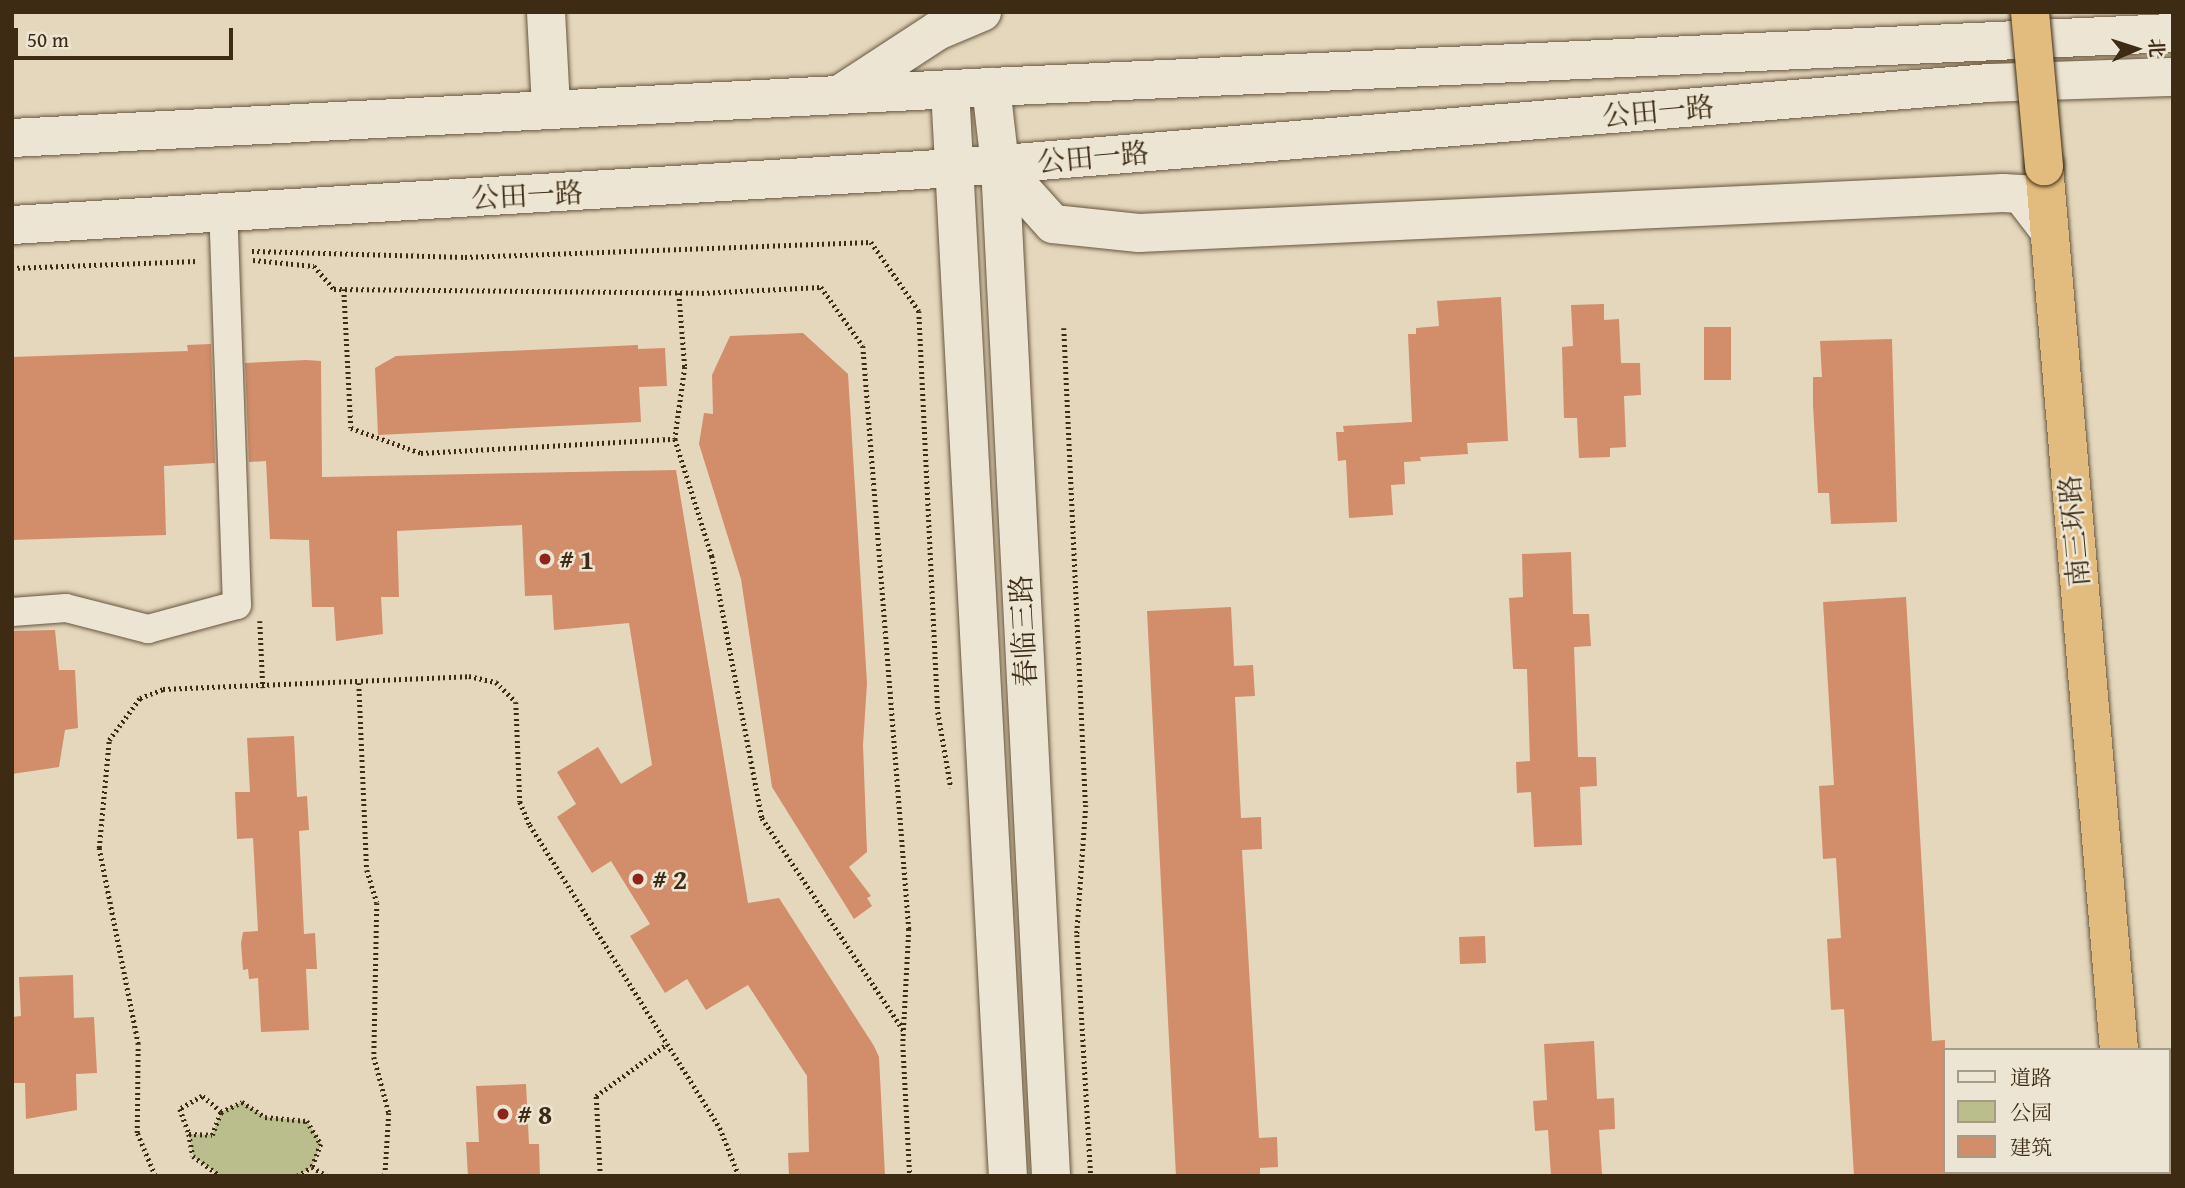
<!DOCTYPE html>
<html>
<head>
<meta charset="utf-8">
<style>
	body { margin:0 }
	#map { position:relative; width:2185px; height:1188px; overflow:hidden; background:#e4d7bc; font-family:"Gentium Book Plus","Noto Serif SC",serif }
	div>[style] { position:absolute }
	.green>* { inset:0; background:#babd8c }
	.building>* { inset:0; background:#d28d6a; transform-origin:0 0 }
	.path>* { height:4.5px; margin-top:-2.25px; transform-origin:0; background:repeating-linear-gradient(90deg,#3e2b13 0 2px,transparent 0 5.5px) }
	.roads { filter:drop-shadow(0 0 2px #68563d) drop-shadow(0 0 2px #68563d) }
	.street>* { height:28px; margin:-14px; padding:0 14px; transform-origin:14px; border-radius:14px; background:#ede5d3 }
	.secondary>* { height:38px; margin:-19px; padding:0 19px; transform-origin:19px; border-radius:19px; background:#ede5d3 }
	.highway>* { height:38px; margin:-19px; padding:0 19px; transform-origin:19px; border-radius:19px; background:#e2bc7e }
	.bridges { filter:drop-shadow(0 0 2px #3e2b13) drop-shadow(0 0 2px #3e2b13) }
	.highway-bridge>* { height:38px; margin:-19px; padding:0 19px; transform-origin:19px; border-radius:19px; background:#e2bc7e }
	.dots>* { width:19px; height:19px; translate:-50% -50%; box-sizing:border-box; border:4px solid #ede5d3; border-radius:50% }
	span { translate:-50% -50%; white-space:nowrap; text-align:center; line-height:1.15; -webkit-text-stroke:5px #ede5d3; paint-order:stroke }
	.street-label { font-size:28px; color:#3e2b13 }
	.poi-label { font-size:28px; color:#3e2b13; font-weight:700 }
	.left { translate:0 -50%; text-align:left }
	.frame { position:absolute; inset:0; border:14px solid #3e2b13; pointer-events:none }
	.legend { position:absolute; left:1943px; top:1048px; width:228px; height:126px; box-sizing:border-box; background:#ede5d3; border:2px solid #a79b86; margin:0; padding:9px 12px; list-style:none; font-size:21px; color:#3e2b13 }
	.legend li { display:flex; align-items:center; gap:14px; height:35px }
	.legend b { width:35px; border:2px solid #a79b86 }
	.north { position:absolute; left:2101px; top:14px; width:70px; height:70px; -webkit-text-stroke:5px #ede5d3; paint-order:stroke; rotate:87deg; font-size:19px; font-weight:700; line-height:28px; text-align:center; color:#3e2b13 }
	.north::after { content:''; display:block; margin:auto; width:24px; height:32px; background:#3e2b13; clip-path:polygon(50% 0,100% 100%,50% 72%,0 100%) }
	.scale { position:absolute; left:14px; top:28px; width:219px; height:32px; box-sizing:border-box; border:4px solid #3e2b13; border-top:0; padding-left:9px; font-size:21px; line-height:24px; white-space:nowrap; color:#3e2b13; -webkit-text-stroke:5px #ede5d3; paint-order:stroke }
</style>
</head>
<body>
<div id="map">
	<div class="green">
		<i style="clip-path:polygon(242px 1102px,265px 1117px,307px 1121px,321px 1144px,312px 1167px,297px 1176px,221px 1176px,193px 1156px,189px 1134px,212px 1135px,221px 1112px)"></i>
	</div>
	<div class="building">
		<i style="clip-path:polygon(1501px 297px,1508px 441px,1467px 443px,1468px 454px,1420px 457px,1421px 461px,1404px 462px,1405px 484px,1391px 485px,1393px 515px,1349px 518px,1346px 460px,1338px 461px,1336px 432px,1344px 432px,1343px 426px,1412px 422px,1408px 334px,1416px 334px,1416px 328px,1439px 326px,1437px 301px)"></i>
		<i style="clip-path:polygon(1604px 304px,1604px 320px,1619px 319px,1621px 363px,1640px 363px,1641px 395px,1624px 396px,1626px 447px,1610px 448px,1610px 457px,1579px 458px,1577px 418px,1564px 418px,1562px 347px,1573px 346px,1571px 305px)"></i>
		<i style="left:1704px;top:327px;width:27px;height:53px"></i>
		<i style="clip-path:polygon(803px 333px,848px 374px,867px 683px,863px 745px,867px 852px,849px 867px,871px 896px,867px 898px,872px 906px,854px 919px,772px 787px,741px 579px,699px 444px,704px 413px,713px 414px,712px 375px,730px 336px)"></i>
		<i style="clip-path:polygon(1892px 339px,1897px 522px,1831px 524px,1829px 493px,1818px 493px,1813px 405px,1813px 377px,1822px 377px,1820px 341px)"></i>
		<i style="clip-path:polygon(211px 344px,215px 463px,164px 466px,166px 535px,12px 540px,12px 357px,188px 351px,187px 345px)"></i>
		<i style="clip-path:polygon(638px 345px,638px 349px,665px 348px,667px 386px,639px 387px,641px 422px,378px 435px,375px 368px,396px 356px)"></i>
		<i style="clip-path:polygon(306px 360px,321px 361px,322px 477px,676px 470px,748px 903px,779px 898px,874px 1046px,879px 1057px,885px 1176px,789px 1176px,788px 1153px,809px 1152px,807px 1076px,748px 985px,706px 1010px,687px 979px,665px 993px,630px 936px,650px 924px,611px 861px,592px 873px,557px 817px,576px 804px,557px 772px,598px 747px,621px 784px,652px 765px,629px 623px,554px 630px,552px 595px,525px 596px,522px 525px,397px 531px,399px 597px,381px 597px,383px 634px,336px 641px,334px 607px,312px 607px,309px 540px,270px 539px,266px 461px,249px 462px,245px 363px)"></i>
		<i style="clip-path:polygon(1571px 552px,1573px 614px,1589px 614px,1591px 646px,1574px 647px,1578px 757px,1596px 757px,1597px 786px,1580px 787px,1582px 845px,1534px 847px,1531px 792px,1517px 793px,1516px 762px,1530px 761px,1527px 669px,1513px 669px,1509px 598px,1523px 597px,1522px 554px)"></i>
		<i style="clip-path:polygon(1906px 597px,1932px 1041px,1945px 1040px,1945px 1176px,1854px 1176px,1844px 1009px,1831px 1010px,1827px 939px,1841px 938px,1836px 858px,1823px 859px,1819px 786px,1834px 785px,1823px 602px)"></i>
		<i style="clip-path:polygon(1231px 607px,1234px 666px,1253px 665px,1255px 696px,1235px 697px,1241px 818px,1261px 817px,1262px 849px,1242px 850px,1259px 1138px,1277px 1137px,1278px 1167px,1260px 1168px,1260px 1176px,1176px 1176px,1147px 611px)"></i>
		<i style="clip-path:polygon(55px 630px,59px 670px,75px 670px,78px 728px,65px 730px,59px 767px,12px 774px,12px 631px)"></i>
		<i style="clip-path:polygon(294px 736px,297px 797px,307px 796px,309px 830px,299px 831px,304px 934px,315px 933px,317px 969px,306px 969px,309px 1030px,261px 1032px,258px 978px,249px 979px,248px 969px,243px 970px,241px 943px,243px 932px,258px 931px,253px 838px,237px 839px,235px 792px,250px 792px,247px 738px)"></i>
		<i style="left:1485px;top:936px;width:27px;height:26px;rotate:88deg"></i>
		<i style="clip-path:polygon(73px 975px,74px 1018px,94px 1017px,97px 1073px,76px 1074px,77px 1110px,26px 1119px,25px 1083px,12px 1083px,12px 1017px,21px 1016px,19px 977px)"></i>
		<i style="clip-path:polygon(1594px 1041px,1597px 1099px,1614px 1098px,1615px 1129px,1599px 1130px,1602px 1174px,1551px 1176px,1548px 1130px,1535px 1131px,1533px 1101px,1547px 1100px,1544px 1044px)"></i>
		<i style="clip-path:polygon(526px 1084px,529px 1144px,539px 1144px,540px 1176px,468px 1176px,466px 1142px,479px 1142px,476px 1086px)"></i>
	</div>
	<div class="path">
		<i style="left:252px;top:251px;width:213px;rotate:1.6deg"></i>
		<i style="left:465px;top:257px;width:406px;rotate:-2.1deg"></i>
		<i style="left:871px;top:242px;width:84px;rotate:55.2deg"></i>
		<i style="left:919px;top:311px;width:401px;rotate:87.3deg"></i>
		<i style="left:938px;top:712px;width:77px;rotate:80.3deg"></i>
		<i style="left:253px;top:260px;width:61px;rotate:5.6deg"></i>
		<i style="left:314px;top:266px;width:30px;rotate:49deg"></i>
		<i style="left:334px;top:289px;width:368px;rotate:0.6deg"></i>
		<i style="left:702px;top:293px;width:119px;rotate:-2.9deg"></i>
		<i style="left:821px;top:287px;width:72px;rotate:54.6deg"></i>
		<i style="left:863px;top:346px;width:585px;rotate:85.49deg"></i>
		<i style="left:909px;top:929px;width:115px;rotate:93deg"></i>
		<i style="left:903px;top:1044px;width:132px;rotate:87deg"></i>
		<i style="left:12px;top:268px;width:185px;rotate:-2.2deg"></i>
		<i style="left:344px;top:289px;width:139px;rotate:87.1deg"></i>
		<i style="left:351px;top:428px;width:74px;rotate:19.7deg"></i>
		<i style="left:421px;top:453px;width:254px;rotate:-3.2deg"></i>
		<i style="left:679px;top:293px;width:74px;rotate:85.4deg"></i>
		<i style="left:685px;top:367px;width:73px;rotate:97.9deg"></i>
		<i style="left:675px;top:439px;width:123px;rotate:72.5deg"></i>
		<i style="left:712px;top:556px;width:267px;rotate:79.2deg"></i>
		<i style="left:762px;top:818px;width:256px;rotate:56.3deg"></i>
		<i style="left:1064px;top:328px;width:478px;rotate:87.4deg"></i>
		<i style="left:1086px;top:805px;width:130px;rotate:94deg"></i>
		<i style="left:1077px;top:935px;width:241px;rotate:86.7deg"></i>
		<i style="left:260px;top:621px;width:67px;rotate:87.4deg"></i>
		<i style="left:359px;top:683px;width:187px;rotate:87.6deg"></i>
		<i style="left:367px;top:870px;width:34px;rotate:73deg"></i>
		<i style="left:377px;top:903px;width:154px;rotate:91.1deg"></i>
		<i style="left:374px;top:1057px;width:58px;rotate:75deg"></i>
		<i style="left:389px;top:1113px;width:63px;rotate:93.6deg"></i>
		<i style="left:221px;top:1112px;width:25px;rotate:-140deg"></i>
		<i style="left:202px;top:1096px;width:26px;rotate:149deg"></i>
		<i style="left:180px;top:1109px;width:27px;rotate:70deg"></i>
		<i style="left:189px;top:1134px;width:23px;rotate:2deg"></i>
		<i style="left:212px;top:1135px;width:25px;rotate:-69deg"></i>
		<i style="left:221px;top:1112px;width:23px;rotate:-25deg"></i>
		<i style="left:242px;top:1102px;width:27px;rotate:33deg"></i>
		<i style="left:265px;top:1117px;width:42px;rotate:5.4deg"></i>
		<i style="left:307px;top:1121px;width:27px;rotate:59deg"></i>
		<i style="left:321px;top:1144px;width:25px;rotate:111deg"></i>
		<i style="left:189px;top:1134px;width:22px;rotate:80deg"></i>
		<i style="left:193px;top:1156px;width:34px;rotate:36deg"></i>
		<i style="left:155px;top:1176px;width:47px;rotate:-112.7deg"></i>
		<i style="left:137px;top:1133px;width:89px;rotate:-89.4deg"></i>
		<i style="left:138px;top:1044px;width:200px;rotate:-101.3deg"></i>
		<i style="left:99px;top:848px;width:108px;rotate:-84.7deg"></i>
		<i style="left:109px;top:740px;width:52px;rotate:-53.6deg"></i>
		<i style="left:140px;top:698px;width:25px;rotate:-21deg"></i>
		<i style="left:163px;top:689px;width:306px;rotate:-2.4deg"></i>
		<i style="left:469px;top:676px;width:28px;rotate:13deg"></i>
		<i style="left:496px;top:682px;width:28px;rotate:45deg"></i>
		<i style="left:516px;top:702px;width:100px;rotate:87.7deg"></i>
		<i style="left:520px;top:802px;width:25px;rotate:67deg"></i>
		<i style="left:530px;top:825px;width:358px;rotate:57.9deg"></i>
		<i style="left:720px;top:1128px;width:52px;rotate:68.4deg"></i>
		<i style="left:297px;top:1176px;width:17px;rotate:-31deg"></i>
		<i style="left:312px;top:1167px;width:17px;rotate:31deg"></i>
		<i style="left:600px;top:1176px;width:80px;rotate:-92.9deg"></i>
		<i style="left:596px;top:1096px;width:88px;rotate:-36.2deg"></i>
	</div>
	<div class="roads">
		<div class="street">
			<i style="left:12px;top:612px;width:54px;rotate:-4.2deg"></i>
			<i style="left:66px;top:608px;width:85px;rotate:14.4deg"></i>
			<i style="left:148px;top:629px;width:92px;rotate:-15.1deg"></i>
			<i style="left:237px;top:605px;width:392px;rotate:-92deg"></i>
		</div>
		<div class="secondary">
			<i style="left:546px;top:12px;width:96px;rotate:87deg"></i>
			<i style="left:991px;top:87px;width:79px;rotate:83.4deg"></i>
			<i style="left:1000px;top:165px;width:1012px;rotate:87.11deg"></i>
			<i style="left:950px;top:89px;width:1089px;rotate:86.95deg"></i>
			<i style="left:842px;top:93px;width:113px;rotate:-33.1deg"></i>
			<i style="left:937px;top:31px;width:49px;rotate:-22.9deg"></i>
			<i style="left:12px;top:138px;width:980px;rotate:-2.98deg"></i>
			<i style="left:991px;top:87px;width:1183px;rotate:-2.62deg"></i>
			<i style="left:1000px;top:165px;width:79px;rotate:48.1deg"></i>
			<i style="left:1053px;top:224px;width:86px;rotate:6deg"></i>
			<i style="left:1139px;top:233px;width:865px;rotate:-2.65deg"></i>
			<i style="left:2003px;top:193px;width:18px;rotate:3deg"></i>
			<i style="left:2021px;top:194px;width:44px;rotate:52.4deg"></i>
			<i style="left:12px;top:225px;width:945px;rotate:-3.46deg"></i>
			<i style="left:955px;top:168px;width:1036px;rotate:-4.7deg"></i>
			<i style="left:1988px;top:83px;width:185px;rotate:-1.9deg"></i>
		</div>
		<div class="highway">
			<i style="left:2044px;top:166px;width:887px;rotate:85.15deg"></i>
			<i style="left:2129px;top:1172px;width:4px;rotate:76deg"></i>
		</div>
	</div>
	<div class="bridges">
		<div class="highway-bridge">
			<i style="left:2030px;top:12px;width:155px;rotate:84.8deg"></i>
		</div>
	</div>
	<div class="dots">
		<i style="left:545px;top:559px;background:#8f2418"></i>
		<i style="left:638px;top:879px;background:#8f2418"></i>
		<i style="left:503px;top:1114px;background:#8f2418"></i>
	</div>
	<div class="street-label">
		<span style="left:1658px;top:111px;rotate:-5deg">公田一路</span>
		<span style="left:1093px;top:157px;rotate:-5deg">公田一路</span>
		<span style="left:527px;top:195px;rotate:-3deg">公田一路</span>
		<span style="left:2074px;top:531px;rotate:-95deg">南三环路</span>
		<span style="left:1023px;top:631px;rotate:-93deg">春临三路</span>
	</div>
	<div class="poi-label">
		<span class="left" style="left:559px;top:559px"># 1</span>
		<span class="left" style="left:652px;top:879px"># 2</span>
		<span class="left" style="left:517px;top:1114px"># 8</span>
	</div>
	<div class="frame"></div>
	<ul class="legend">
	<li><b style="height:9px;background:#ede5d3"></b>道路</li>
	<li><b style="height:19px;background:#babd8c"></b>公园</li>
	<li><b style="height:19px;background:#d28d6a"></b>建筑</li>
	</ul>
	<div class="north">北</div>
	<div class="scale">50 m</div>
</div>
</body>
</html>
